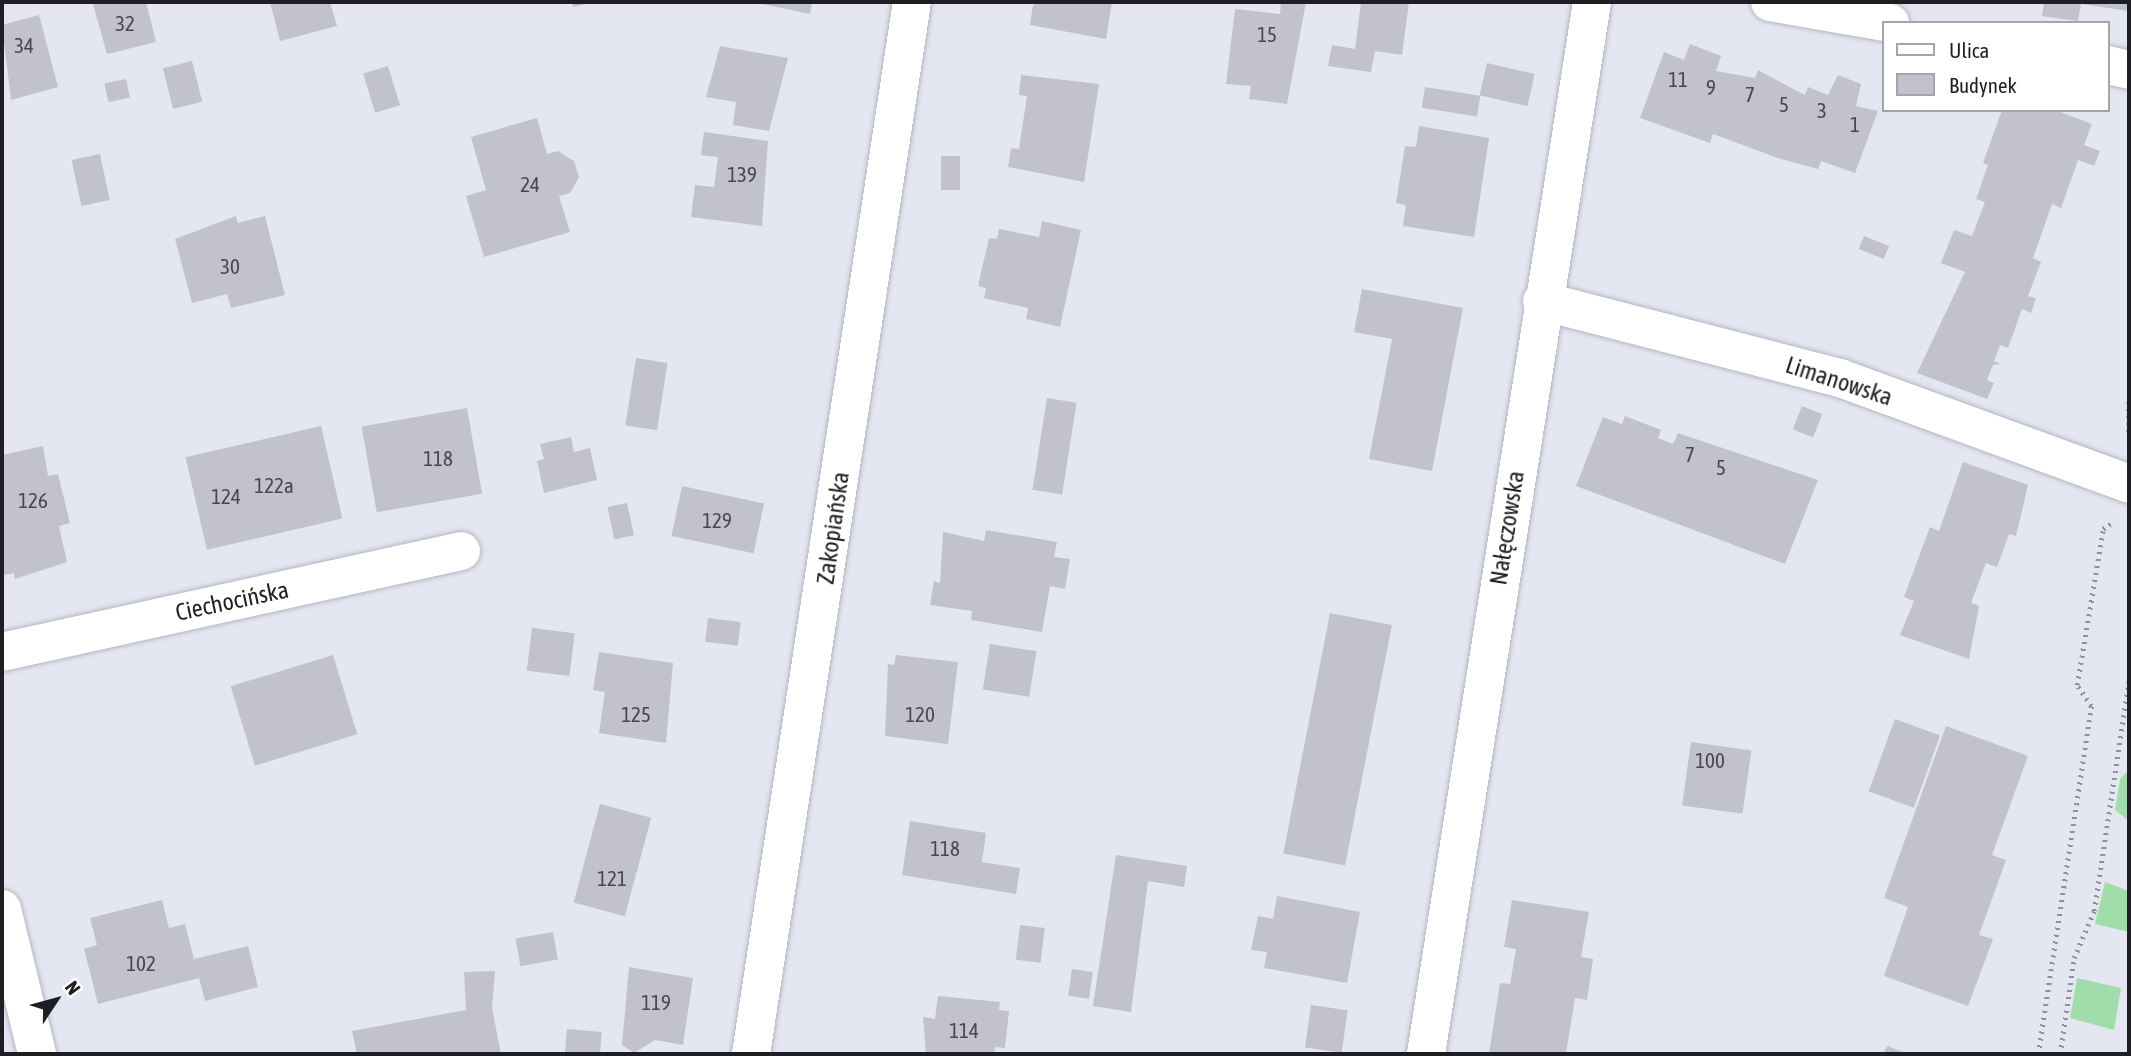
<!DOCTYPE html>
<html>
<head>
<meta charset="utf-8">
<style>
	body { margin:0 }
	#map { position:relative; width:2131px; height:1056px; overflow:hidden; background:#e4e6f2; font-family:"Asap Condensed",sans-serif }
	div>[style] { position:absolute }
	.green>* { inset:0; background:#a1ddab }
	.building>* { inset:0; background:#c1c2ce; transform-origin:0 0 }
	.path>* { height:4.5px; margin-top:-2.25px; transform-origin:0; background:repeating-linear-gradient(90deg,#8f9099 0 2px,transparent 0 7px) }
	.roads { filter:drop-shadow(0 0 2px #b5b6c2) drop-shadow(0 0 2px #b5b6c2) }
	.minor>* { height:38px; margin:-19px; padding:0 19px; transform-origin:19px; border-radius:19px; background:#fff }
	span { translate:-50% -50%; white-space:nowrap; text-align:center; line-height:1.15; -webkit-text-stroke:5px #fff; paint-order:stroke }
	.number-label { font-size:21px; color:#47474e }
	.number-label span { -webkit-text-stroke-width:0 }
	.street-label { font-size:24px; color:#1e1e23 }
	.frame { position:absolute; inset:0; border:4px solid #1e1e23; pointer-events:none }
	.legend { position:absolute; left:1882px; top:21px; width:228px; height:91px; box-sizing:border-box; background:#fff; border:2px solid #a5a5a7; margin:0; padding:9px 12px; list-style:none; font-size:21px; color:#1e1e23 }
	.legend li { display:flex; align-items:center; gap:14px; height:35px }
	.legend b { width:35px; border:2px solid #a5a5a7 }
	.north { position:absolute; left:21px; top:965px; width:70px; height:70px; -webkit-text-stroke:5px #fff; paint-order:stroke; rotate:54deg; font-size:19px; font-weight:700; line-height:28px; text-align:center; color:#1e1e23 }
	.north::after { content:''; display:block; margin:auto; width:24px; height:32px; background:#1e1e23; clip-path:polygon(50% 0,100% 100%,50% 72%,0 100%) }
</style>
</head>
<body>
<div id="map">
	<div class="green">
		<i style="clip-path:polygon(2129px 770px,2129px 821px,2115px 810px,2120px 779px)"></i>
		<i style="clip-path:polygon(2105px 882px,2129px 891px,2129px 932px,2095px 924px)"></i>
		<i style="clip-path:polygon(2077px 978px,2121px 988px,2114px 1030px,2070px 1018px)"></i>
	</div>
	<div class="building">
		<i style="clip-path:polygon(102px 2px,146px 2px,156px 42px,107px 54px,93px 4px)"></i>
		<i style="clip-path:polygon(270px 2px,330px 2px,337px 26px,280px 41px)"></i>
		<i style="clip-path:polygon(572px 2px,590px 2px,590px 3px,573px 7px)"></i>
		<i style="clip-path:polygon(753px 2px,812px 2px,810px 14px)"></i>
		<i style="clip-path:polygon(1041px 2px,1112px 2px,1106px 39px,1030px 25px,1033px 5px)"></i>
		<i style="clip-path:polygon(1281px 2px,1306px 2px,1287px 104px,1249px 99px,1251px 86px,1226px 84px,1235px 9px,1280px 14px)"></i>
		<i style="clip-path:polygon(1361px 2px,1409px 2px,1402px 55px,1375px 51px,1371px 72px,1328px 66px,1332px 45px,1355px 49px)"></i>
		<i style="clip-path:polygon(2044px 2px,2129px 2px,2129px 11px,2081px 4px,2078px 21px,2042px 16px)"></i>
		<i style="clip-path:polygon(39px 15px,58px 87px,11px 100px,2px 25px)"></i>
		<i style="clip-path:polygon(1690px 44px,1721px 56px,1716px 71px,1755px 78px,1758px 70px,1805px 95px,1808px 87px,1828px 95px,1838px 75px,1861px 84px,1856px 106px,1878px 111px,1855px 173px,1821px 161px,1818px 169px,1781px 159px,1713px 134px,1710px 143px,1640px 118px,1664px 52px,1684px 60px)"></i>
		<i style="clip-path:polygon(720px 46px,788px 58px,769px 131px,733px 125px,736px 102px,706px 97px)"></i>
		<i style="left:192px;top:61px;width:42px;height:30px;rotate:76deg"></i>
		<i style="left:1487px;top:63px;width:49px;height:33px;rotate:13deg"></i>
		<i style="left:388px;top:66px;width:41px;height:26px;rotate:73deg"></i>
		<i style="clip-path:polygon(1021px 75px,1099px 84px,1084px 182px,1008px 167px,1011px 148px,1019px 149px,1027px 96px,1019px 95px)"></i>
		<i style="left:126px;top:79px;width:19px;height:22px;rotate:78deg"></i>
		<i style="left:1425px;top:87px;width:56px;height:21px;rotate:9deg"></i>
		<i style="clip-path:polygon(2002px 110px,2055px 110px,2092px 124px,2084px 145px,2100px 151px,2094px 166px,2078px 160px,2061px 208px,2052px 204px,2033px 258px,2041px 262px,2028px 296px,2036px 298px,2031px 313px,2022px 309px,2008px 348px,2000px 345px,1994px 361px,2001px 364px,1993px 365px,1987px 380px,1994px 383px,1987px 399px,1917px 373px,1965px 272px,1941px 263px,1954px 230px,1972px 236px,1985px 202px,1976px 199px,1988px 165px,1983px 163px)"></i>
		<i style="clip-path:polygon(537px 118px,547px 154px,558px 151px,574px 161px,579px 177px,570px 193px,559px 196px,570px 232px,484px 257px,466px 196px,486px 190px,471px 137px)"></i>
		<i style="clip-path:polygon(1419px 126px,1489px 138px,1474px 237px,1403px 226px,1406px 205px,1396px 203px,1405px 146px,1416px 147px)"></i>
		<i style="clip-path:polygon(704px 132px,768px 141px,762px 226px,691px 217px,695px 185px,714px 187px,718px 157px,701px 155px)"></i>
		<i style="left:100px;top:154px;width:47px;height:29px;rotate:78deg"></i>
		<i style="left:941px;top:156px;width:19px;height:34px"></i>
		<i style="clip-path:polygon(236px 216px,238px 223px,265px 216px,285px 295px,231px 308px,227px 294px,192px 303px,175px 239px)"></i>
		<i style="clip-path:polygon(1042px 221px,1081px 230px,1060px 327px,1026px 319px,1028px 308px,984px 298px,986px 288px,978px 286px,989px 238px,997px 239px,999px 229px,1039px 237px)"></i>
		<i style="left:1864px;top:236px;width:27px;height:14px;rotate:22deg"></i>
		<i style="clip-path:polygon(1362px 289px,1463px 308px,1432px 471px,1369px 459px,1392px 339px,1354px 332px)"></i>
		<i style="left:636px;top:358px;width:32px;height:68px;rotate:9deg"></i>
		<i style="left:1047px;top:398px;width:30px;height:93px;rotate:9deg"></i>
		<i style="left:1802px;top:406px;width:22px;height:25px;rotate:22deg"></i>
		<i style="left:467px;top:408px;width:87px;height:107px;rotate:80deg"></i>
		<i style="clip-path:polygon(1625px 416px,1661px 430px,1658px 438px,1673px 444px,1678px 433px,1818px 480px,1785px 564px,1576px 486px,1603px 417px,1622px 424px)"></i>
		<i style="left:321px;top:426px;width:95px;height:139px;rotate:77deg"></i>
		<i style="clip-path:polygon(571px 437px,574px 452px,590px 448px,597px 480px,544px 493px,537px 461px,544px 459px,540px 444px)"></i>
		<i style="clip-path:polygon(43px 446px,48px 476px,58px 474px,70px 523px,59px 526px,67px 562px,15px 579px,14px 573px,4px 575px,2px 563px,2px 455px)"></i>
		<i style="clip-path:polygon(1963px 462px,2028px 485px,2016px 536px,2009px 534px,1997px 567px,1986px 563px,1971px 603px,1979px 606px,1969px 659px,1900px 635px,1914px 601px,1904px 597px,1930px 527px,1939px 531px)"></i>
		<i style="left:682px;top:486px;width:84px;height:51px;rotate:12deg"></i>
		<i style="left:627px;top:503px;width:33px;height:20px;rotate:78deg"></i>
		<i style="clip-path:polygon(986px 530px,1057px 542px,1054px 557px,1070px 559px,1065px 589px,1050px 586px,1042px 632px,971px 620px,972px 611px,930px 605px,934px 581px,940px 583px,943px 532px,984px 541px)"></i>
		<i style="left:1330px;top:613px;width:63px;height:245px;rotate:11deg"></i>
		<i style="left:708px;top:618px;width:33px;height:24px;rotate:7deg"></i>
		<i style="left:532px;top:628px;width:43px;height:43px;rotate:7deg"></i>
		<i style="left:990px;top:644px;width:47px;height:46px;rotate:9deg"></i>
		<i style="clip-path:polygon(599px 652px,673px 663px,666px 743px,599px 733px,605px 692px,593px 690px)"></i>
		<i style="left:333px;top:655px;width:83px;height:107px;rotate:73deg"></i>
		<i style="clip-path:polygon(896px 655px,958px 662px,948px 744px,885px 736px,888px 664px,894px 665px)"></i>
		<i style="left:1895px;top:719px;width:48px;height:77px;rotate:20deg"></i>
		<i style="clip-path:polygon(1946px 726px,2028px 756px,1992px 855px,2006px 860px,1979px 935px,1993px 939px,1968px 1006px,1884px 976px,1908px 907px,1884px 898px)"></i>
		<i style="left:1691px;top:742px;width:61px;height:64px;rotate:8deg"></i>
		<i style="left:600px;top:804px;width:53px;height:102px;rotate:15deg"></i>
		<i style="clip-path:polygon(910px 821px,986px 833px,982px 862px,1020px 868px,1016px 894px,902px 875px)"></i>
		<i style="clip-path:polygon(1116px 855px,1187px 866px,1184px 887px,1148px 881px,1131px 1012px,1093px 1006px)"></i>
		<i style="clip-path:polygon(1277px 896px,1360px 912px,1347px 983px,1264px 968px,1267px 952px,1251px 950px,1258px 916px,1273px 919px)"></i>
		<i style="clip-path:polygon(162px 900px,169px 928px,185px 924px,194px 959px,248px 946px,258px 987px,205px 1001px,199px 978px,98px 1004px,84px 949px,97px 945px,90px 918px)"></i>
		<i style="clip-path:polygon(1512px 900px,1589px 912px,1581px 957px,1593px 959px,1587px 1000px,1575px 998px,1566px 1054px,1489px 1054px,1500px 983px,1510px 984px,1516px 949px,1504px 947px)"></i>
		<i style="left:1020px;top:925px;width:25px;height:35px;rotate:7deg"></i>
		<i style="left:553px;top:932px;width:28px;height:38px;rotate:80deg"></i>
		<i style="clip-path:polygon(629px 967px,693px 978px,683px 1045px,655px 1040px,634px 1053px,622px 1045px)"></i>
		<i style="left:1072px;top:969px;width:21px;height:27px;rotate:8deg"></i>
		<i style="clip-path:polygon(495px 971px,492px 1008px,501px 1054px,357px 1054px,352px 1031px,466px 1010px,464px 972px)"></i>
		<i style="clip-path:polygon(938px 996px,1000px 1002px,999px 1010px,1009px 1011px,1005px 1048px,995px 1047px,994px 1054px,926px 1054px,923px 1017px,935px 1019px)"></i>
		<i style="left:1311px;top:1005px;width:37px;height:43px;rotate:8deg"></i>
		<i style="left:567px;top:1029px;width:35px;height:25px;rotate:5deg"></i>
		<i style="clip-path:polygon(1887px 1046px,1909px 1054px,1883px 1054px)"></i>
	</div>
	<div class="path">
		<i style="left:2129px;top:402px;width:35px;rotate:90deg"></i>
		<i style="left:2038px;top:1054px;width:352px;rotate:-81.3deg"></i>
		<i style="left:2091px;top:706px;width:25px;rotate:-124deg"></i>
		<i style="left:2077px;top:685px;width:158px;rotate:-80.5deg"></i>
		<i style="left:2103px;top:529px;width:12px;rotate:-35deg"></i>
		<i style="left:2060px;top:1054px;width:97px;rotate:-81.7deg"></i>
		<i style="left:2074px;top:958px;width:51px;rotate:-66.9deg"></i>
		<i style="left:2094px;top:911px;width:235px;rotate:-81.4deg"></i>
	</div>
	<div class="roads">
		<div class="minor">
			<i style="left:1770px;top:2px;width:122px;rotate:9.9deg"></i>
			<i style="left:2108px;top:65px;width:22px;rotate:13deg"></i>
			<i style="left:1542px;top:301px;width:308px;rotate:14.5deg"></i>
			<i style="left:1840px;top:378px;width:308px;rotate:20.1deg"></i>
			<i style="left:2px;top:652px;width:470px;rotate:-12.4deg"></i>
			<i style="left:2px;top:909px;width:149px;rotate:76.4deg"></i>
			<i style="left:751px;top:1054px;width:1064px;rotate:-81.3deg"></i>
			<i style="left:1426px;top:1054px;width:1065px;rotate:-81.03deg"></i>
		</div>
	</div>
	<div class="number-label">
		<span style="left:125px;top:23px">32</span>
		<span style="left:1267px;top:34px">15</span>
		<span style="left:24px;top:45px">34</span>
		<span style="left:1678px;top:79px">11</span>
		<span style="left:1711px;top:87px">9</span>
		<span style="left:1750px;top:94px">7</span>
		<span style="left:1784px;top:104px">5</span>
		<span style="left:1822px;top:110px">3</span>
		<span style="left:1855px;top:124px">1</span>
		<span style="left:742px;top:174px">139</span>
		<span style="left:530px;top:184px">24</span>
		<span style="left:230px;top:266px">30</span>
		<span style="left:1690px;top:454px">7</span>
		<span style="left:438px;top:458px">118</span>
		<span style="left:1721px;top:467px">5</span>
		<span style="left:274px;top:485px">122a</span>
		<span style="left:226px;top:496px">124</span>
		<span style="left:33px;top:500px">126</span>
		<span style="left:717px;top:520px">129</span>
		<span style="left:636px;top:714px">125</span>
		<span style="left:920px;top:714px">120</span>
		<span style="left:1710px;top:760px">100</span>
		<span style="left:945px;top:848px">118</span>
		<span style="left:612px;top:878px">121</span>
		<span style="left:141px;top:963px">102</span>
		<span style="left:656px;top:1002px">119</span>
		<span style="left:964px;top:1030px">114</span>
	</div>
	<div class="street-label">
		<span style="left:1839px;top:381px;rotate:18deg">Limanowska</span>
		<span style="left:833px;top:528px;rotate:-82deg">Zakopiańska</span>
		<span style="left:1507px;top:528px;rotate:-81deg">Nałęczowska</span>
		<span style="left:232px;top:601px;rotate:-12deg">Ciechocińska</span>
	</div>
	<div class="frame"></div>
	<ul class="legend">
	<li><b style="height:9px;background:#fff"></b>Ulica</li>
	<li><b style="height:19px;background:#c1c2ce"></b>Budynek</li>
	</ul>
	<div class="north">N</div>
</div>
</body>
</html>
